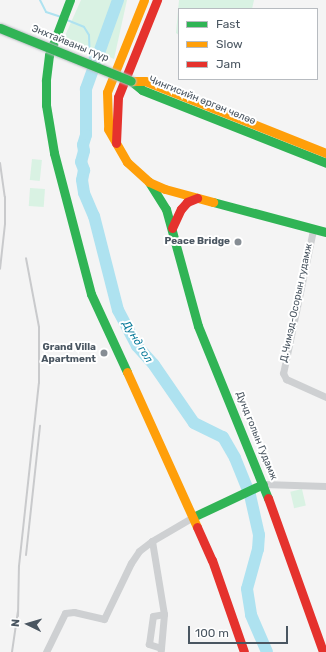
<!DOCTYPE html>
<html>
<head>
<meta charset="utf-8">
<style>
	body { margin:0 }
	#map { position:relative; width:326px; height:652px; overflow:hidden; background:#f4f4f4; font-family:Rubik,sans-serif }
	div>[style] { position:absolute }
	.green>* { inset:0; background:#d9f2e3; transform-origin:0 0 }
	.stream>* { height:2px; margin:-1px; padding:0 1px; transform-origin:1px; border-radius:1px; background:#aee2f0 }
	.river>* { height:12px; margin:-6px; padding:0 6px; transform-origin:6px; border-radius:6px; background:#aee2f0 }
	.street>* { height:7px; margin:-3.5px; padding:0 3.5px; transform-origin:3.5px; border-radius:3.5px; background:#ced0d2 }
	.fast>* { height:9px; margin:-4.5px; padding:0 4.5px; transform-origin:4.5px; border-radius:4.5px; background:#30b455 }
	.slow>* { height:9px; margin:-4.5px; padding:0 4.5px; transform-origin:4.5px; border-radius:4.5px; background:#ff9f0a }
	.jam>* { height:9px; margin:-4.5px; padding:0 4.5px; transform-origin:4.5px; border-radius:4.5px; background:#e5322d }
	.rail>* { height:2px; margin:-1px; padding:0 1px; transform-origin:1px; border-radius:1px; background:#c9cacc }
	.bridges { filter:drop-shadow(0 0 1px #b9bec3) drop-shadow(0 0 1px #b9bec3) }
	.fast-bridge>* { height:9px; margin:-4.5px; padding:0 4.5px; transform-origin:4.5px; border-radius:4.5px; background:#30b455 }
	.dots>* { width:11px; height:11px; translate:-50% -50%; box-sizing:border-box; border:2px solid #fff; border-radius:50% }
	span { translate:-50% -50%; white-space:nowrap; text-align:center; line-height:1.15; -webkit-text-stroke:4px #fff; paint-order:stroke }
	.street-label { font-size:10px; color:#4a5661 }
	.poi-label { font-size:10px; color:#4a5661; font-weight:700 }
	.right { translate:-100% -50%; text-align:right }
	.water-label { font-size:11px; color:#0c7c9b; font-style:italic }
	.legend { position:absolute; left:178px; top:8px; width:140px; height:72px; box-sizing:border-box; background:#fff; border:1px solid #b7bbc0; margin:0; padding:5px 7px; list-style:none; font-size:12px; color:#4a5661 }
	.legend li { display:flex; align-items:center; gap:8px; height:20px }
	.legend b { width:20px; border:1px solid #b7bbc0 }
	.north { position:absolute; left:8px; top:604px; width:40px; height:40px; -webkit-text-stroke:3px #fff; paint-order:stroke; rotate:275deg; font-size:11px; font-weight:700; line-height:16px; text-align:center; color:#4a5661 }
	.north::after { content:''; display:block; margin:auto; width:14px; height:18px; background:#4a5661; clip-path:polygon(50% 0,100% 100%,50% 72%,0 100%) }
	.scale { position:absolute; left:188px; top:626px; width:100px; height:18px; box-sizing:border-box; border:2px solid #4a5661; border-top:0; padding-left:5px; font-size:12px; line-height:14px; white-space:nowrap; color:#4a5661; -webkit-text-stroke:3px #fff; paint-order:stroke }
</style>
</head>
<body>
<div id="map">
	<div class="green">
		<i style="clip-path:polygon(81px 0,127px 0,114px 59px,64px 38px)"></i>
		<i style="clip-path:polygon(179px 0,254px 0,252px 9px,179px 9px,179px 35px,176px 33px)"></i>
		<i style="left:32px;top:159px;width:10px;height:21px;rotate:6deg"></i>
		<i style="left:30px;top:188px;width:15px;height:18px;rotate:4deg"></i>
		<i style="left:302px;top:489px;width:17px;height:12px;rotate:77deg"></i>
	</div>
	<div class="stream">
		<i style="left:40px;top:0;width:13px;rotate:63deg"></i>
		<i style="left:46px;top:12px;width:16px;rotate:18deg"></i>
		<i style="left:67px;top:20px;width:18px;rotate:22deg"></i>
		<i style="left:84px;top:27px;width:9px;rotate:58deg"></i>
		<i style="left:89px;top:35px;width:23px;rotate:88deg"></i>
		<i style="left:90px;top:79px;width:10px;rotate:-90deg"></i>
	</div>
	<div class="river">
		<i style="left:118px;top:0;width:95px;rotate:109.8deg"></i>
		<i style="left:86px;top:89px;width:46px;rotate:90deg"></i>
		<i style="left:86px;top:135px;width:10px;rotate:107deg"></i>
		<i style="left:83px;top:145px;width:6px;rotate:81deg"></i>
		<i style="left:84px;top:151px;width:11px;rotate:105deg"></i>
		<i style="left:81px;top:162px;width:9px;rotate:69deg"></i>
		<i style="left:84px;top:170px;width:10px;rotate:101deg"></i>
		<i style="left:82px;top:180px;width:13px;rotate:81deg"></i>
		<i style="left:84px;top:193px;width:25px;rotate:67deg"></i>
		<i style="left:94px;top:216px;width:97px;rotate:75.7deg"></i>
		<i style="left:118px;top:310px;width:41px;rotate:62.2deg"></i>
		<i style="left:137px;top:346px;width:25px;rotate:48deg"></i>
		<i style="left:154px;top:365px;width:70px;rotate:55.4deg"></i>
		<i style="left:194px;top:423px;width:32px;rotate:26deg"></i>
		<i style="left:223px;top:437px;width:24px;rotate:60deg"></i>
		<i style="left:235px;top:458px;width:40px;rotate:68deg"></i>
		<i style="left:250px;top:495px;width:41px;rotate:77.3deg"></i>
		<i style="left:259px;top:535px;width:14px;rotate:94deg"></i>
		<i style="left:258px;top:549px;width:41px;rotate:105.4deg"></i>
		<i style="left:247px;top:589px;width:26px;rotate:81deg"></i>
		<i style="left:251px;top:615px;width:40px;rotate:66.6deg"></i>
	</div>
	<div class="street">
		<i style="left:313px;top:230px;width:146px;rotate:101.8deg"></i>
		<i style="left:283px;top:373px;width:7px;rotate:63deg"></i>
		<i style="left:286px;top:379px;width:44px;rotate:24.2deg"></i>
		<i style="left:263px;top:484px;width:63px;rotate:1.8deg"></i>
		<i style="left:152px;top:541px;width:74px;rotate:80.7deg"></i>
		<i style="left:164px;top:614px;width:38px;rotate:95deg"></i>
		<i style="left:161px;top:648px;width:13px;rotate:-162deg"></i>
		<i style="left:149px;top:644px;width:28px;rotate:-82deg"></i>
		<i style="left:153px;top:616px;width:11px;rotate:-10deg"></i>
		<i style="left:46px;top:652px;width:43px;rotate:-64deg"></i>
		<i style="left:65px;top:613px;width:9px;rotate:-6deg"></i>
		<i style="left:74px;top:612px;width:31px;rotate:13deg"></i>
		<i style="left:104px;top:619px;width:62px;rotate:-64.3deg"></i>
		<i style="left:131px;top:563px;width:14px;rotate:-56deg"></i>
		<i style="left:139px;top:551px;width:16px;rotate:-38deg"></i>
		<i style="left:152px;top:541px;width:48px;rotate:-30.3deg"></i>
	</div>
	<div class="fast">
		<i style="left:70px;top:0;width:59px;rotate:110.9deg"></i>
		<i style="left:49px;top:55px;width:26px;rotate:97deg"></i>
		<i style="left:46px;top:81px;width:24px;rotate:90deg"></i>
		<i style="left:46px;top:105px;width:49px;rotate:80.5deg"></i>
		<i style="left:54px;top:153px;width:146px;rotate:75.3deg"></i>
		<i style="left:91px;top:294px;width:86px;rotate:65.2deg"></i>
		<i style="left:131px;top:81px;width:14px;rotate:39deg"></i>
		<i style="left:142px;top:90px;width:198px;rotate:21.6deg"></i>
		<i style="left:149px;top:182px;width:32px;rotate:58deg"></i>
		<i style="left:166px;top:209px;width:121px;rotate:74.7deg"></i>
		<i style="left:198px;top:326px;width:186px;rotate:67.9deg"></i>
		<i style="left:213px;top:202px;width:117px;rotate:14.9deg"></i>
		<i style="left:193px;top:517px;width:77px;rotate:-25.2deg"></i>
	</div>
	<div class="slow">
		<i style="left:144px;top:0;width:99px;rotate:111.9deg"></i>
		<i style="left:107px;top:92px;width:37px;rotate:88deg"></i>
		<i style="left:108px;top:129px;width:38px;rotate:60deg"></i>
		<i style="left:127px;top:162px;width:30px;rotate:42deg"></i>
		<i style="left:149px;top:182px;width:17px;rotate:24deg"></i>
		<i style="left:165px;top:189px;width:50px;rotate:15.2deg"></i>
		<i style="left:131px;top:81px;width:14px"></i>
		<i style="left:145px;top:81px;width:195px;rotate:21.7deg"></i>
		<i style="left:127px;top:372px;width:170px;rotate:65.7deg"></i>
	</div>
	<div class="jam">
		<i style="left:116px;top:143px;width:46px;rotate:-87.5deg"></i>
		<i style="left:118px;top:97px;width:105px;rotate:-68.1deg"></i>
		<i style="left:172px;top:228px;width:21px;rotate:-65deg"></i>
		<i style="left:181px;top:209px;width:9px;rotate:-49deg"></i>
		<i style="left:187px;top:202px;width:11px;rotate:-22deg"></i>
		<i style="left:268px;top:498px;width:164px;rotate:70.3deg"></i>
		<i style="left:197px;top:527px;width:36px;rotate:66deg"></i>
		<i style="left:212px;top:560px;width:97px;rotate:70.8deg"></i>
	</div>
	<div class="rail">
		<i style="left:0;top:163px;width:34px;rotate:82deg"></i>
		<i style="left:5px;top:197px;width:27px;rotate:90deg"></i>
		<i style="left:5px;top:224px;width:45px;rotate:96.3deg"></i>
		<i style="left:26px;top:555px;width:130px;rotate:-83.8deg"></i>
		<i style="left:18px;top:616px;width:50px;rotate:-88.9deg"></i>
		<i style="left:19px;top:566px;width:184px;rotate:-83.8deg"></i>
		<i style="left:39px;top:383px;width:56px;rotate:-90deg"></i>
		<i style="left:39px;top:327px;width:70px;rotate:-100.7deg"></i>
		<i style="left:12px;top:652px;width:41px;rotate:-81.7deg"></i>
	</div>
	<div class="bridges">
		<div class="fast-bridge">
			<i style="left:0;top:28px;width:141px;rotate:22deg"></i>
		</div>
	</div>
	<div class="dots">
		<i style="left:238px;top:242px;background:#868d94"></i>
		<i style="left:104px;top:353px;background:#868d94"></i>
	</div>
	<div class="street-label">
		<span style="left:70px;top:44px;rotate:22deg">Энхтайваны гүүр</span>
		<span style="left:202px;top:101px;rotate:22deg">Чингисийн өргөн чөлөө</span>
		<span style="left:297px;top:303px;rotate:-78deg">Д.Чимэд-Осорын гудамж</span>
		<span style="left:256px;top:436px;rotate:68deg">Дунд голын Гудамж</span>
	</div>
	<div class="poi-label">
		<span class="right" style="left:230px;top:242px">Peace Bridge</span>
		<span class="right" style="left:96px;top:353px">Grand Villa<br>Apartment</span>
	</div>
	<div class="water-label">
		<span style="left:137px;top:342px;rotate:58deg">Дунд гол</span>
	</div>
	<ul class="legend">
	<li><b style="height:5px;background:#30b455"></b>Fast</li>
	<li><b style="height:5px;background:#ff9f0a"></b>Slow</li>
	<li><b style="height:5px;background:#e5322d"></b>Jam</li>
	</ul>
	<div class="north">N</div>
	<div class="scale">100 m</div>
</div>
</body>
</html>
